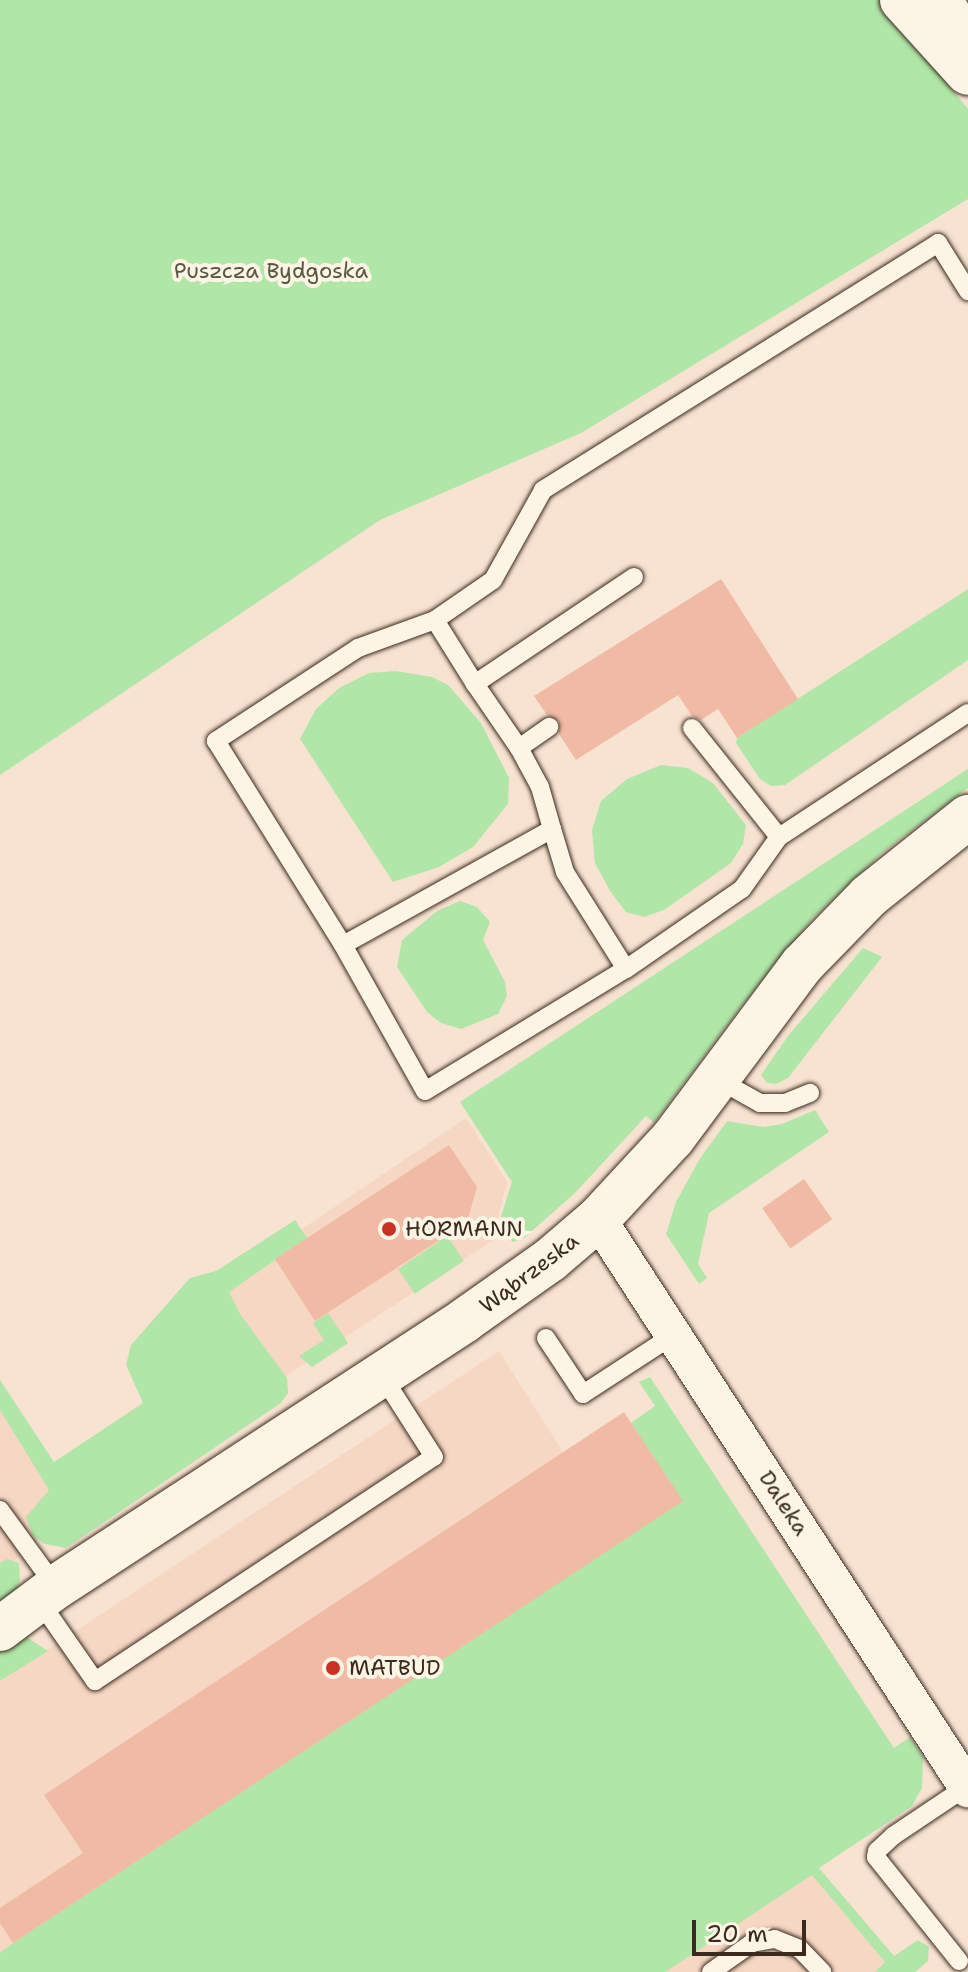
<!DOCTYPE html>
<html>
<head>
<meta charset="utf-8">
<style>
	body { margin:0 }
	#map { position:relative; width:968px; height:1972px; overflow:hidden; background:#f8e3d2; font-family:"Shantell Sans",sans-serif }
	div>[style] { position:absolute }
	.built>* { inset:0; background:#f6d7c4 }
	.green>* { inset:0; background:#b0e6a8; transform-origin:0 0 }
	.building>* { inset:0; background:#f0baa4; transform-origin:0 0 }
	.roads { filter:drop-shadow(0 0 2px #3b2a1e) drop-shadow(0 0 2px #3b2a1e) }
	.service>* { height:18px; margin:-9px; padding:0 9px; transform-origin:9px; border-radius:9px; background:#fcf5e5 }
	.minor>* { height:36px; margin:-18px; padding:0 18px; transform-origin:18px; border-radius:18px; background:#fcf5e5 }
	.tertiary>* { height:44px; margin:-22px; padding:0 22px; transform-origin:22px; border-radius:22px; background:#fcf5e5 }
	.primary>* { height:44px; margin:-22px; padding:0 22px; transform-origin:22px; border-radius:22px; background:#fcf5e5 }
	.dots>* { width:22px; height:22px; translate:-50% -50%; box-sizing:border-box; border:4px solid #fcf5e5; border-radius:50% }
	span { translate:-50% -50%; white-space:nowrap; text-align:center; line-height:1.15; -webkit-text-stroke:8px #fcf5e5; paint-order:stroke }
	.park-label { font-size:22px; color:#585940 }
	.poi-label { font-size:22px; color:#3b2a1e }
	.left { translate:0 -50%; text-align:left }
	.street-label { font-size:22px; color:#3b2a1e }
	.scale { position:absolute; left:692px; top:1920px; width:114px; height:36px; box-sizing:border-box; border:4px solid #3b2a1e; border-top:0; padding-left:10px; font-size:24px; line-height:28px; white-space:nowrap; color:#3b2a1e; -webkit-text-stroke:6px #fcf5e5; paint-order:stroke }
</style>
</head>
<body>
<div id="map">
	<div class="built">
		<i style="clip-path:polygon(466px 1118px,507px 1182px,492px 1241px,281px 1379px,218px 1286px)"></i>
		<i style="clip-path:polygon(499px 1351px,563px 1452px,45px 1795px,103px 1884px,0 1953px,0 1681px)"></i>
		<i style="clip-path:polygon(0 1380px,80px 1504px,62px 1516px,0 1575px)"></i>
		<i style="clip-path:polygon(808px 1858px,906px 1972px,638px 1972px)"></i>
	</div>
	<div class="green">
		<i style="clip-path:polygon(0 0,879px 0,968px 109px,968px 199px,581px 433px,380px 520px,0 775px)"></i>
		<i style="clip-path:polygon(968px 589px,968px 660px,785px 785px,771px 786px,760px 779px,736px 743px,737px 738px)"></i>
		<i style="clip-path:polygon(396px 671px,432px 677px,448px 685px,481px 723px,509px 778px,508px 804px,473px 847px,439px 867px,393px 882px,300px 739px,316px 709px,339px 688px,369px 673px)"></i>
		<i style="clip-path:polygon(661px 765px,688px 768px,713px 783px,746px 825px,743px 844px,731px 863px,664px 910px,644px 917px,626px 912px,610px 891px,595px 863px,592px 830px,601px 801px,627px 779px)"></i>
		<i style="clip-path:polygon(968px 769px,968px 788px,882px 853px,812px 919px,740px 1008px,654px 1123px,646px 1116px,576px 1192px,524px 1238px,513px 1242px,497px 1229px,512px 1182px,460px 1102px)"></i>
		<i style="clip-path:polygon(460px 901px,477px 907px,490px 922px,483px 940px,505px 982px,507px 996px,498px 1014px,461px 1029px,441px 1023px,427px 1012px,397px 967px,402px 940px,437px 911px)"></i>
		<i style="clip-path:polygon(863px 948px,882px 957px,788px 1078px,776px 1084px,767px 1083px,761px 1075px,788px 1036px)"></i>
		<i style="clip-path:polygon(815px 1110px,829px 1132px,709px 1213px,698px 1264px,707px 1278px,699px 1284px,666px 1234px,676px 1202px,699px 1160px,727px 1121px,763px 1127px,782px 1124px)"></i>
		<i style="clip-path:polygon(295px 1220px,307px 1238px,229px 1292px,240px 1314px,287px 1378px,288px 1393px,281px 1403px,66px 1548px,45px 1544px,33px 1536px,26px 1517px,49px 1490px,0 1410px,0 1380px,54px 1462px,143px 1403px,126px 1365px,131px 1345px,190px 1278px,216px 1271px)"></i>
		<i style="left:447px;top:1236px;width:30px;height:59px;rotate:56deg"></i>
		<i style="clip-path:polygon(328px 1313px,348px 1343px,312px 1367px,299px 1356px,324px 1340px,313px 1323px)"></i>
		<i style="clip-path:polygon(650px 1377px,894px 1748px,910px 1737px,923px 1757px,922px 1788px,912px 1806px,819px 1868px,894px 1956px,918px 1940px,929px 1947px,928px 1961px,915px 1972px,875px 1972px,885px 1962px,812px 1875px,665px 1972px,0 1972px,0 1953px,13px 1943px,682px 1501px,631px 1423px,655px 1406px,639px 1382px)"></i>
		<i style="clip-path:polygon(7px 1559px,19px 1563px,20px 1579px,17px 1591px,0 1607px,0 1563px)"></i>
		<i style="clip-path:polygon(22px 1634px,48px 1651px,0 1681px,0 1647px)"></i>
	</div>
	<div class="building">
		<i style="clip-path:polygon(721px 579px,798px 699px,737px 738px,718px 709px,701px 720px,692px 716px,678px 695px,576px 760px,559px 734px,559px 721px,547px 715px,534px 696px)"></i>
		<i style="clip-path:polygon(449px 1145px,477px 1187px,467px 1222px,315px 1321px,275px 1259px)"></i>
		<i style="left:804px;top:1179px;width:49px;height:51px;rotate:55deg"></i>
		<i style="clip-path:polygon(624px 1412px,683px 1501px,13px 1943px,0 1923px,0 1908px,83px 1853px,44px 1795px)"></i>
	</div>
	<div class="roads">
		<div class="service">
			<i style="left:634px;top:577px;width:192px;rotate:146.1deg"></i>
			<i style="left:475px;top:684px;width:75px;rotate:-122deg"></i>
			<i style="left:435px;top:620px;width:70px;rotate:-34.6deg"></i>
			<i style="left:493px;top:580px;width:103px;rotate:-60.9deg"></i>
			<i style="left:543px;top:490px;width:466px;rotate:-32deg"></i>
			<i style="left:938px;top:243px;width:57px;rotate:58deg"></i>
			<i style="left:435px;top:620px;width:82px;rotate:160deg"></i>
			<i style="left:358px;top:648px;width:170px;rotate:146.8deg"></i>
			<i style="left:216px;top:741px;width:240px;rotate:58.1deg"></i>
			<i style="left:343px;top:945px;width:239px;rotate:-29deg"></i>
			<i style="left:552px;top:829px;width:44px;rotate:-105.9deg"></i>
			<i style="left:540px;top:787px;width:44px;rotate:-118.3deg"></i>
			<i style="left:475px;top:684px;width:78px;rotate:55.5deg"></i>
			<i style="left:519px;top:748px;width:37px;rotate:-35deg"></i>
			<i style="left:692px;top:728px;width:139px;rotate:51.4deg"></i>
			<i style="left:343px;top:945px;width:167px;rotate:60.7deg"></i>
			<i style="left:425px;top:1091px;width:235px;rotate:-31.3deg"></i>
			<i style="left:626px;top:969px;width:115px;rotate:-122.2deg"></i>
			<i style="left:565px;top:872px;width:45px;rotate:-106.8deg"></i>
			<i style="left:626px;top:969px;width:141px;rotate:-34.6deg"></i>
			<i style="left:742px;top:889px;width:64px;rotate:-54.6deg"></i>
			<i style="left:779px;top:837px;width:226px;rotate:-33.3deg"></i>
			<i style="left:717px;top:1079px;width:49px;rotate:29.2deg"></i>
			<i style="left:760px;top:1103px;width:25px"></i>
			<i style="left:785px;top:1103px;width:27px;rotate:-22deg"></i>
			<i style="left:546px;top:1338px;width:67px;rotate:56.5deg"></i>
			<i style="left:583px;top:1394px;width:110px;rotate:-33.1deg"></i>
			<i style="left:0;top:1510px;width:95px;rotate:54deg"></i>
			<i style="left:38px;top:1599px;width:100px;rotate:55.2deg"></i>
			<i style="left:95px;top:1681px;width:406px;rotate:-33.5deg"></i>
			<i style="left:434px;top:1457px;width:98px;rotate:-122.6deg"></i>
			<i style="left:959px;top:1961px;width:133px;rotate:-128.6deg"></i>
			<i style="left:876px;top:1857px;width:6px;rotate:-81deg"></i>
			<i style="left:877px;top:1851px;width:22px;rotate:-43deg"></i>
			<i style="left:893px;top:1836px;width:88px;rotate:-33.9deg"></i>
			<i style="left:711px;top:1972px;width:50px;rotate:-35.3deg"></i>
			<i style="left:752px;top:1943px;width:23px;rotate:-10deg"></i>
			<i style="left:775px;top:1939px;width:27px;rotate:22deg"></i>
			<i style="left:800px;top:1949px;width:32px;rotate:46deg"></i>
		</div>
		<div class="minor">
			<i style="left:598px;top:1219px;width:680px;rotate:57.01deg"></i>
		</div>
		<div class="tertiary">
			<i style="left:902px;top:0;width:98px;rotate:47.9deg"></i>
			<i style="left:0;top:1629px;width:70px;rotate:-36.9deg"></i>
			<i style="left:56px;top:1587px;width:488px;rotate:-33.1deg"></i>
			<i style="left:465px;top:1320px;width:104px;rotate:-35.2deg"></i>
			<i style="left:550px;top:1260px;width:63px;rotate:-40.5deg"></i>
			<i style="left:598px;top:1219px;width:110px;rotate:-47.2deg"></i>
			<i style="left:673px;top:1138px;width:216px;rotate:-53.3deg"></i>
			<i style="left:802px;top:965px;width:96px;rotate:-45.8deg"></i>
			<i style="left:869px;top:896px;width:127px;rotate:-38.6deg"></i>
		</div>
		<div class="primary">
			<i style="left:940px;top:0;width:54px;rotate:58.7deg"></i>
		</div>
	</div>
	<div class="dots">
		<i style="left:389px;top:1229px;background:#c8321e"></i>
		<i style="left:333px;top:1668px;background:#c8321e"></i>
	</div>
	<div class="park-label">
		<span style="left:271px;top:271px">Puszcza Bydgoska</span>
	</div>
	<div class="poi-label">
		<span class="left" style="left:405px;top:1229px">HORMANN</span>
		<span class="left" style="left:349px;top:1668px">MATBUD</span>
	</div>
	<div class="street-label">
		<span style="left:529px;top:1273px;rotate:-37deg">Wąbrzeska</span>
		<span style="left:784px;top:1503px;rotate:57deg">Daleka</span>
	</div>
	<div class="scale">20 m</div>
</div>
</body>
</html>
